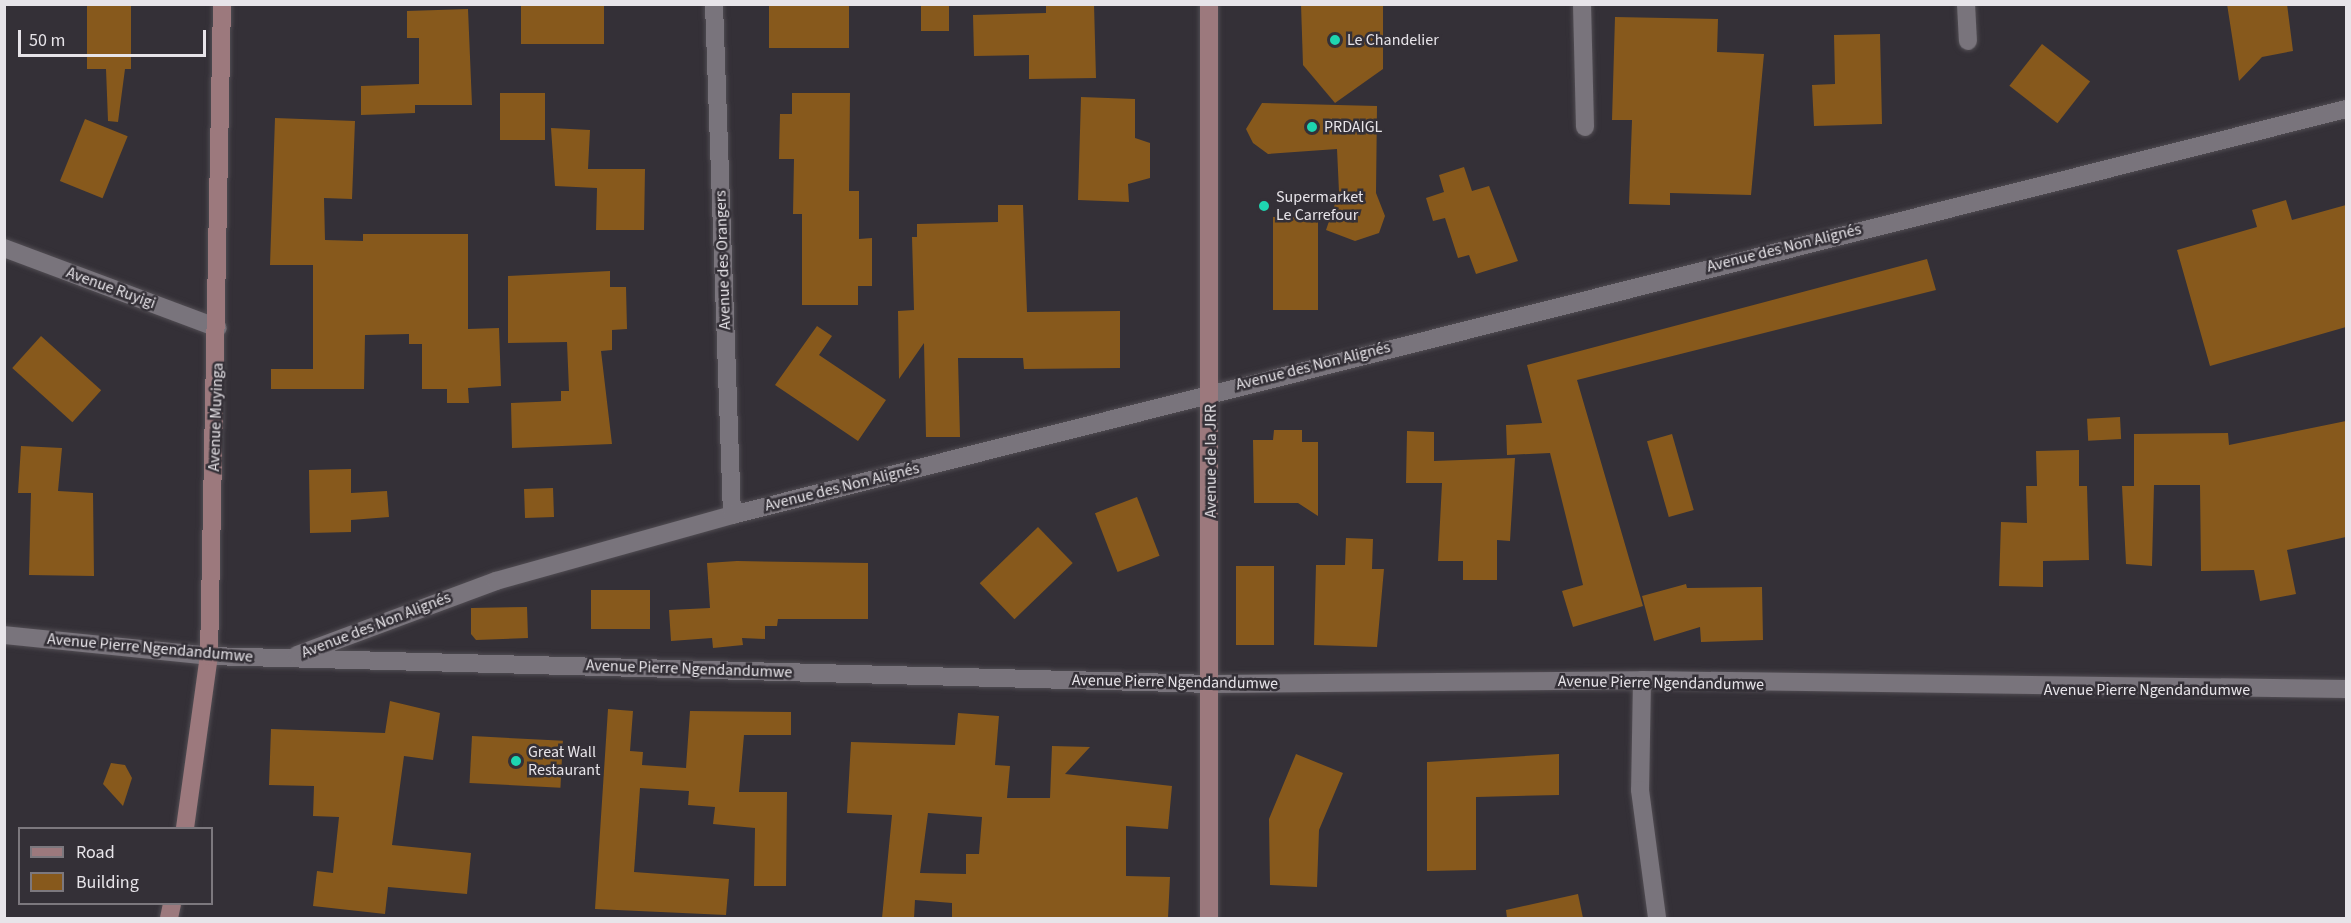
<!DOCTYPE html>
<html>
<head>
<meta charset="utf-8">
<style>
	body { margin:0 }
	#map { position:relative; width:2351px; height:923px; overflow:hidden; background:#343037; font-family:"Source Sans 3",sans-serif }
	div>[style] { position:absolute }
	.building>* { inset:0; background:#87591c; transform-origin:0 0 }
	.roads { filter:drop-shadow(0 0 2px #514d53) drop-shadow(0 0 2px #514d53) }
	.street>* { height:18px; margin:-9px; padding:0 9px; transform-origin:9px; border-radius:9px; background:#79747c }
	.secondary>* { height:18px; margin:-9px; padding:0 9px; transform-origin:9px; border-radius:9px; background:#9c797d }
	.dots>* { width:16px; height:16px; translate:-50% -50%; box-sizing:border-box; border:3px solid #343037; border-radius:50% }
	span { translate:-50% -50%; white-space:nowrap; text-align:center; line-height:1.15; -webkit-text-stroke:5px #343037; paint-order:stroke }
	.poi-label { font-size:16px; color:#e7e4e9 }
	.left { translate:0 -50%; text-align:left }
	.street-label { font-size:16px; color:#e7e4e9 }
	.frame { position:absolute; inset:0; border:6px solid #e7e4e9; pointer-events:none }
	.legend { position:absolute; left:18px; top:827px; width:195px; height:78px; box-sizing:border-box; background:#343037; border:2px solid #7c787e; margin:0; padding:8px 10px; list-style:none; font-size:18px; color:#e7e4e9 }
	.legend li { display:flex; align-items:center; gap:12px; height:30px }
	.legend b { width:30px; border:2px solid #7c787e }
	.scale { position:absolute; left:18px; top:30px; width:188px; height:27px; box-sizing:border-box; border:3px solid #e7e4e9; border-top:0; padding-left:8px; font-size:18px; line-height:21px; white-space:nowrap; color:#e7e4e9; -webkit-text-stroke:4px #343037; paint-order:stroke }
</style>
</head>
<body>
<div id="map">
	<div class="building">
		<i style="clip-path:polygon(87px 4px,131px 4px,131px 69px,125px 69px,118px 122px,108px 121px,106px 69px,87px 69px)"></i>
		<i style="left:521px;top:4px;width:83px;height:40px"></i>
		<i style="left:769px;top:4px;width:80px;height:44px"></i>
		<i style="left:921px;top:4px;width:28px;height:27px"></i>
		<i style="clip-path:polygon(1046px 4px,1094px 4px,1096px 78px,1029px 79px,1029px 55px,974px 56px,973px 15px,1046px 13px)"></i>
		<i style="clip-path:polygon(1301px 4px,1383px 4px,1383px 69px,1335px 103px,1303px 65px)"></i>
		<i style="clip-path:polygon(2227px 4px,2287px 4px,2293px 51px,2262px 57px,2239px 81px)"></i>
		<i style="clip-path:polygon(468px 9px,472px 105px,415px 105px,415px 113px,361px 115px,361px 86px,419px 84px,419px 38px,407px 38px,407px 11px)"></i>
		<i style="clip-path:polygon(1615px 17px,1718px 19px,1717px 52px,1764px 54px,1751px 195px,1670px 193px,1670px 205px,1629px 204px,1632px 120px,1612px 120px)"></i>
		<i style="clip-path:polygon(1880px 34px,1882px 124px,1814px 126px,1812px 85px,1835px 84px,1834px 35px)"></i>
		<i style="left:2042px;top:44px;width:61px;height:53px;rotate:38deg"></i>
		<i style="left:500px;top:93px;width:45px;height:47px"></i>
		<i style="clip-path:polygon(792px 93px,850px 93px,849px 191px,859px 191px,859px 239px,872px 238px,872px 286px,858px 286px,858px 305px,802px 305px,802px 214px,793px 214px,794px 159px,779px 159px,780px 114px,792px 114px)"></i>
		<i style="clip-path:polygon(1081px 97px,1135px 99px,1135px 138px,1150px 143px,1150px 178px,1128px 184px,1129px 202px,1078px 200px)"></i>
		<i style="clip-path:polygon(1262px 103px,1377px 106px,1376px 193px,1385px 216px,1379px 233px,1355px 241px,1326px 230px,1339px 192px,1337px 149px,1268px 154px,1253px 143px,1246px 129px)"></i>
		<i style="clip-path:polygon(275px 118px,355px 121px,352px 199px,324px 198px,325px 240px,363px 241px,363px 234px,468px 234px,468px 329px,499px 328px,501px 386px,468px 388px,469px 403px,447px 403px,447px 389px,422px 389px,422px 344px,409px 344px,409px 334px,365px 335px,364px 389px,271px 389px,271px 369px,313px 369px,313px 265px,270px 265px)"></i>
		<i style="left:85px;top:119px;width:46px;height:67px;rotate:22deg"></i>
		<i style="clip-path:polygon(551px 128px,590px 130px,588px 169px,645px 169px,644px 230px,596px 230px,597px 188px,555px 186px)"></i>
		<i style="clip-path:polygon(1464px 167px,1472px 191px,1489px 186px,1518px 261px,1476px 274px,1469px 255px,1458px 258px,1445px 218px,1433px 221px,1426px 198px,1444px 192px,1439px 175px)"></i>
		<i style="clip-path:polygon(2286px 200px,2292px 220px,2346px 205px,2346px 327px,2210px 366px,2177px 250px,2257px 227px,2252px 210px)"></i>
		<i style="clip-path:polygon(998px 205px,1023px 205px,1027px 312px,1120px 311px,1120px 368px,1024px 369px,1023px 358px,958px 358px,960px 437px,926px 437px,924px 343px,899px 379px,898px 311px,914px 310px,912px 237px,917px 237px,917px 224px,998px 222px)"></i>
		<i style="left:1318px;top:217px;width:93px;height:45px;rotate:90deg"></i>
		<i style="clip-path:polygon(1927px 259px,1936px 290px,1577px 380px,1643px 606px,1573px 627px,1562px 591px,1583px 585px,1550px 453px,1507px 455px,1506px 425px,1542px 423px,1527px 365px)"></i>
		<i style="clip-path:polygon(610px 271px,610px 287px,626px 287px,627px 329px,612px 330px,612px 350px,601px 351px,612px 444px,512px 448px,511px 403px,561px 401px,561px 391px,569px 391px,567px 342px,508px 343px,508px 276px)"></i>
		<i style="clip-path:polygon(817px 326px,832px 336px,819px 355px,886px 400px,858px 441px,775px 385px)"></i>
		<i style="left:41px;top:336px;width:81px;height:43px;rotate:42deg"></i>
		<i style="left:2120px;top:417px;width:22px;height:33px;rotate:87deg"></i>
		<i style="clip-path:polygon(2346px 421px,2346px 537px,2287px 550px,2296px 594px,2260px 601px,2254px 570px,2201px 571px,2200px 485px,2154px 485px,2152px 566px,2126px 564px,2122px 486px,2134px 486px,2134px 434px,2228px 433px,2229px 445px)"></i>
		<i style="clip-path:polygon(1274px 430px,1302px 430px,1302px 442px,1318px 442px,1318px 516px,1298px 503px,1254px 503px,1253px 440px,1273px 440px)"></i>
		<i style="clip-path:polygon(1407px 431px,1434px 432px,1434px 461px,1515px 458px,1510px 541px,1497px 540px,1497px 580px,1463px 580px,1463px 561px,1438px 561px,1442px 483px,1406px 483px)"></i>
		<i style="left:1672px;top:434px;width:79px;height:26px;rotate:74deg"></i>
		<i style="clip-path:polygon(21px 446px,62px 448px,58px 491px,93px 493px,94px 576px,29px 575px,31px 493px,18px 493px)"></i>
		<i style="clip-path:polygon(2079px 450px,2079px 486px,2087px 486px,2089px 560px,2043px 561px,2043px 587px,1999px 586px,2001px 522px,2027px 523px,2026px 486px,2037px 486px,2036px 451px)"></i>
		<i style="clip-path:polygon(351px 469px,351px 493px,387px 491px,389px 517px,351px 520px,351px 532px,310px 533px,309px 470px)"></i>
		<i style="left:553px;top:488px;width:29px;height:29px;rotate:88deg"></i>
		<i style="left:1137px;top:497px;width:63px;height:45px;rotate:69deg"></i>
		<i style="left:1038px;top:527px;width:50px;height:81px;rotate:46deg"></i>
		<i style="clip-path:polygon(1346px 538px,1373px 539px,1372px 569px,1384px 569px,1377px 647px,1314px 645px,1316px 565px,1345px 565px)"></i>
		<i style="clip-path:polygon(737px 561px,868px 563px,868px 619px,778px 619px,777px 626px,765px 626px,765px 639px,742px 638px,743px 645px,713px 648px,712px 638px,671px 641px,669px 610px,710px 608px,707px 563px)"></i>
		<i style="left:1236px;top:566px;width:38px;height:79px"></i>
		<i style="clip-path:polygon(1686px 584px,1687px 588px,1762px 587px,1763px 640px,1701px 642px,1700px 627px,1654px 641px,1642px 596px)"></i>
		<i style="left:650px;top:590px;width:39px;height:59px;rotate:90deg"></i>
		<i style="clip-path:polygon(527px 607px,528px 638px,476px 640px,471px 634px,471px 608px)"></i>
		<i style="clip-path:polygon(390px 701px,440px 713px,433px 760px,404px 756px,392px 845px,471px 853px,467px 894px,388px 887px,385px 914px,313px 906px,317px 871px,333px 873px,339px 817px,313px 816px,314px 786px,269px 785px,271px 729px,385px 733px)"></i>
		<i style="clip-path:polygon(608px 709px,633px 711px,630px 751px,643px 752px,642px 765px,686px 768px,690px 711px,791px 712px,791px 735px,744px 735px,739px 792px,787px 792px,786px 886px,754px 886px,755px 828px,713px 824px,715px 807px,688px 805px,689px 791px,640px 788px,634px 872px,729px 879px,726px 915px,595px 909px)"></i>
		<i style="clip-path:polygon(evenodd,958px 713px,999px 716px,995px 765px,1010px 766px,1007px 798px,1050px 798px,1052px 746px,1090px 747px,1065px 774px,1172px 786px,1168px 829px,1126px 826px,1126px 876px,1170px 877px,1168px 918px,952px 918px,952px 903px,915px 900px,914px 918px,882px 918px,892px 815px,847px 813px,851px 742px,955px 745px,958px 713px,928px 813px,982px 817px,979px 854px,966px 854px,966px 874px,920px 873px,928px 813px)"></i>
		<i style="left:472px;top:736px;width:91px;height:47px;rotate:3deg"></i>
		<i style="clip-path:polygon(1296px 754px,1343px 773px,1319px 830px,1317px 887px,1270px 885px,1269px 819px)"></i>
		<i style="clip-path:polygon(1559px 754px,1559px 795px,1476px 797px,1476px 870px,1427px 871px,1427px 762px)"></i>
		<i style="clip-path:polygon(111px 763px,125px 765px,132px 778px,123px 806px,103px 784px)"></i>
		<i style="clip-path:polygon(1578px 894px,1583px 918px,1507px 918px,1506px 910px)"></i>
	</div>
	<div class="roads">
		<div class="street">
			<i style="left:714px;top:4px;width:511px;rotate:87.98deg"></i>
			<i style="left:1582px;top:4px;width:123px;rotate:88.6deg"></i>
			<i style="left:1966px;top:4px;width:37px;rotate:87deg"></i>
			<i style="left:4px;top:248px;width:228px;rotate:20.5deg"></i>
			<i style="left:4px;top:635px;width:206px;rotate:5.8deg"></i>
			<i style="left:209px;top:656px;width:1001px;rotate:1.6deg"></i>
			<i style="left:1210px;top:684px;width:432px;rotate:-0.5deg"></i>
			<i style="left:1642px;top:680px;width:704px;rotate:0.73deg"></i>
			<i style="left:297px;top:655px;width:212px;rotate:-20.4deg"></i>
			<i style="left:496px;top:581px;width:245px;rotate:-15.6deg"></i>
			<i style="left:732px;top:515px;width:1664px;rotate:-14.12deg"></i>
			<i style="left:1642px;top:680px;width:110px;rotate:91deg"></i>
			<i style="left:1640px;top:790px;width:129px;rotate:82.4deg"></i>
		</div>
		<div class="secondary">
			<i style="left:1209px;top:4px;width:914px;rotate:90deg"></i>
			<i style="left:185px;top:828px;width:174px;rotate:-82.1deg"></i>
			<i style="left:209px;top:656px;width:652px;rotate:-88.86deg"></i>
			<i style="left:169px;top:918px;width:14px;rotate:-78deg"></i>
		</div>
	</div>
	<div class="dots">
		<i style="left:1335px;top:40px;background:#1ed5b0"></i>
		<i style="left:1312px;top:127px;background:#1ed5b0"></i>
		<i style="left:1264px;top:206px;background:#1ed5b0"></i>
		<i style="left:516px;top:761px;background:#1ed5b0"></i>
	</div>
	<div class="poi-label">
		<span class="left" style="left:1347px;top:40px">Le Chandelier</span>
		<span class="left" style="left:1324px;top:127px">PRDAIGL</span>
		<span class="left" style="left:1276px;top:206px">Supermarket<br>Le Carrefour</span>
		<span class="left" style="left:528px;top:761px">Great Wall<br>Restaurant</span>
	</div>
	<div class="street-label">
		<span style="left:1784px;top:248px;rotate:-14deg">Avenue des Non Alignés</span>
		<span style="left:723px;top:260px;rotate:-92deg">Avenue des Orangers</span>
		<span style="left:111px;top:288px;rotate:20deg">Avenue Ruyigi</span>
		<span style="left:1313px;top:366px;rotate:-14deg">Avenue des Non Alignés</span>
		<span style="left:216px;top:417px;rotate:-88deg">Avenue Muyinga</span>
		<span style="left:1211px;top:461px;rotate:-90deg">Avenue de la JRR</span>
		<span style="left:842px;top:487px;rotate:-14deg">Avenue des Non Alignés</span>
		<span style="left:376px;top:625px;rotate:-21deg">Avenue des Non Alignés</span>
		<span style="left:150px;top:648px;rotate:5deg">Avenue Pierre Ngendandumwe</span>
		<span style="left:689px;top:669px;rotate:2deg">Avenue Pierre Ngendandumwe</span>
		<span style="left:1175px;top:682px;rotate:1deg">Avenue Pierre Ngendandumwe</span>
		<span style="left:1661px;top:683px;rotate:1deg">Avenue Pierre Ngendandumwe</span>
		<span style="left:2147px;top:690px">Avenue Pierre Ngendandumwe</span>
	</div>
	<div class="frame"></div>
	<ul class="legend">
	<li><b style="height:8px;background:#9c797d"></b>Road</li>
	<li><b style="height:16px;background:#87591c"></b>Building</li>
	</ul>
	<div class="scale">50 m</div>
</div>
</body>
</html>
